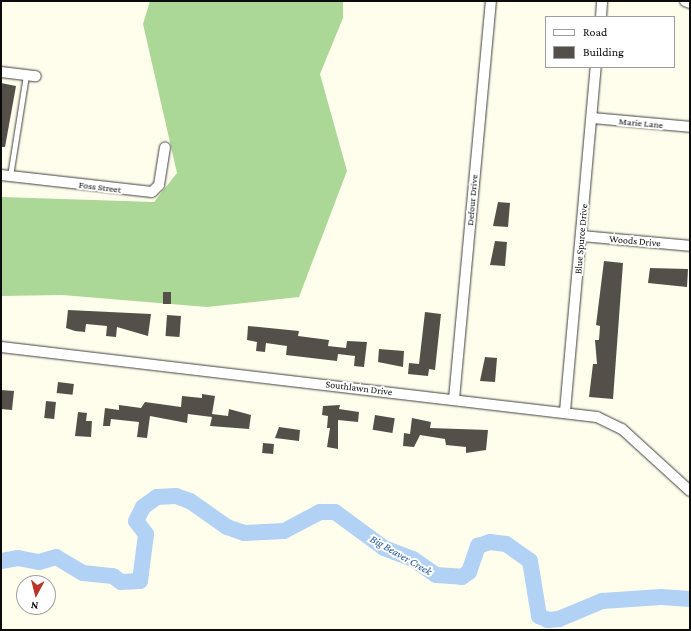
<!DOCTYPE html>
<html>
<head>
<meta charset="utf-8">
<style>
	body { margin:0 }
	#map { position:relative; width:691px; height:631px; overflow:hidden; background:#fffeec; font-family:"Crimson Pro",serif }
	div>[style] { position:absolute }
	.forest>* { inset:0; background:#abd896 }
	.river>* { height:16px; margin:-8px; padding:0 8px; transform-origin:8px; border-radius:8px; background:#b1d2f5 }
	.building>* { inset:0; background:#554f49; transform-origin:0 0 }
	.roads { filter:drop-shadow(0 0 1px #3f3f3f) drop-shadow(0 0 1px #3f3f3f) }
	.service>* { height:5px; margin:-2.5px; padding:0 2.5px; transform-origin:2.5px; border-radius:2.5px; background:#fff }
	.minor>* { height:10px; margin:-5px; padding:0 5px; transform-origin:5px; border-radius:5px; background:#fff }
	span { translate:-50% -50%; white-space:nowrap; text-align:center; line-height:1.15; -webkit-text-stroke:4px #fff; paint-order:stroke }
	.street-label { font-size:10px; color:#0c0c0c }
	.water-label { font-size:11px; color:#18509b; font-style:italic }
	.frame { position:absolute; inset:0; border:2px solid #0c0c0c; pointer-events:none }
	.legend { position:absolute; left:545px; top:16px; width:130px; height:52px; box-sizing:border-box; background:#fff; border:1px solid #9e9e9e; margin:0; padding:5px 7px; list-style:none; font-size:12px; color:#0c0c0c }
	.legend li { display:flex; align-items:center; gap:8px; height:20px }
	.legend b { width:20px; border:1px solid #9e9e9e }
	.north { position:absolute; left:16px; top:575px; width:40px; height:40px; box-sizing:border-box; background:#fff; border:1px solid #9e9e9e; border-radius:50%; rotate:187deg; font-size:11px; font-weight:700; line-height:16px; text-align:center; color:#0c0c0c }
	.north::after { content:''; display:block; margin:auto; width:14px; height:18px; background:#b93527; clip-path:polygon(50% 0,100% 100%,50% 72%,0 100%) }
</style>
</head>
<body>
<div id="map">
	<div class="forest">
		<i style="clip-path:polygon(150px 1px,343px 1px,343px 18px,320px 74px,347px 171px,299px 297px,207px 307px,62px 295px,1px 296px,1px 197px,154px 202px,177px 173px,143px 24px)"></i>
	</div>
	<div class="river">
		<i style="left:1px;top:561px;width:17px;rotate:-10deg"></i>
		<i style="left:18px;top:558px;width:21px;rotate:11deg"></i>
		<i style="left:39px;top:562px;width:18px;rotate:-16deg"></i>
		<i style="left:56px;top:557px;width:31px;rotate:31deg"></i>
		<i style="left:83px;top:573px;width:30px;rotate:6deg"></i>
		<i style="left:113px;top:576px;width:10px;rotate:37deg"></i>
		<i style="left:121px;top:582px;width:19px;rotate:-3deg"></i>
		<i style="left:140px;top:581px;width:47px;rotate:-82.7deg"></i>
		<i style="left:146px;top:534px;width:16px;rotate:-128deg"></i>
		<i style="left:136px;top:521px;width:16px;rotate:-63deg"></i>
		<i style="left:143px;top:507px;width:17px;rotate:-36deg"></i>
		<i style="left:157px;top:497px;width:19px;rotate:-3deg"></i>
		<i style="left:176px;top:496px;width:15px;rotate:20deg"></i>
		<i style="left:190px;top:501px;width:45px;rotate:35.1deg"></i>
		<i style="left:227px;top:527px;width:18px;rotate:19deg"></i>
		<i style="left:244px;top:533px;width:40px;rotate:-2.9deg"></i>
		<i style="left:284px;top:531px;width:41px;rotate:-27.8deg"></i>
		<i style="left:320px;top:512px;width:15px"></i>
		<i style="left:335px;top:512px;width:61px;rotate:36.3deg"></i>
		<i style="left:384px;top:548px;width:31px;rotate:21deg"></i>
		<i style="left:413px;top:559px;width:28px;rotate:35deg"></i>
		<i style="left:436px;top:575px;width:26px;rotate:4deg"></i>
		<i style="left:462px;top:577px;width:9px;rotate:-36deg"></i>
		<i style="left:469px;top:572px;width:28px;rotate:-71deg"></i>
		<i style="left:478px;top:546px;width:13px;rotate:-18deg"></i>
		<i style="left:490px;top:542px;width:16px;rotate:7deg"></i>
		<i style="left:506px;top:544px;width:29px;rotate:35deg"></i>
		<i style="left:530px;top:561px;width:56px;rotate:80.7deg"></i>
		<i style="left:539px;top:616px;width:10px;rotate:24deg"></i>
		<i style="left:548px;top:620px;width:11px;rotate:-5deg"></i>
		<i style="left:559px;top:619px;width:47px;rotate:-22.7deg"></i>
		<i style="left:602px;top:601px;width:59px;rotate:-3.9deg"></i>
		<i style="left:661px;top:597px;width:29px;rotate:4deg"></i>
	</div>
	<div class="building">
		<i style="clip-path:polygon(1px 83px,16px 86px,5px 147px,1px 147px)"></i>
		<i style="clip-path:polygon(498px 202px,510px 203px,508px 227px,493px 226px)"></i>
		<i style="clip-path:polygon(495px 241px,507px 242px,505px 266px,490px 265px)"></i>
		<i style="clip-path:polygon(604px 261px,623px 263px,613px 399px,589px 397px,593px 364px,597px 364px,595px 340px,599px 340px,600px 326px,596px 325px)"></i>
		<i style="clip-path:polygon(650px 268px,688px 269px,687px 287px,648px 283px)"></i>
		<i style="left:163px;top:292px;width:8px;height:12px"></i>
		<i style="clip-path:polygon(68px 310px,151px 314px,148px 336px,117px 327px,116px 337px,106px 336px,107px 326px,86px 324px,85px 332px,75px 331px,66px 328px)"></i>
		<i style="clip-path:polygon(425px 312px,441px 314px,435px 370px,429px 369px,428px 376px,408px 374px,409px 363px,419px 364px)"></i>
		<i style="left:167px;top:315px;width:14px;height:21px;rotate:4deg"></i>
		<i style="clip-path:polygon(248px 326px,299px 331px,298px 336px,329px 340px,328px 346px,346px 348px,347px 341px,367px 342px,364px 367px,354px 366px,355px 356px,338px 354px,337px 361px,286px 355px,287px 346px,266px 343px,265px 352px,256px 351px,257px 342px,247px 340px)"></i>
		<i style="clip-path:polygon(379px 349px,404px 351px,403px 367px,378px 362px)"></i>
		<i style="clip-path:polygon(485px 357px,497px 358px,495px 382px,480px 381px)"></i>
		<i style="left:58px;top:382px;width:16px;height:11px;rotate:7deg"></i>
		<i style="clip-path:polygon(1px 390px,14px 391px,12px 410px,1px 409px)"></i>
		<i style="clip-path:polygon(202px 394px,215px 396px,212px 414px,228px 416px,229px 409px,251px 415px,249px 429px,210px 426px,212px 417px,188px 414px,187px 423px,150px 416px,147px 438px,137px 437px,139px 422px,111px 419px,110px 426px,103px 426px,105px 408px,119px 410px,119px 405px,141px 408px,145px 402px,181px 407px,182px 396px,202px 398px)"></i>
		<i style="left:46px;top:401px;width:10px;height:17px;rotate:6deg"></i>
		<i style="clip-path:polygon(340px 405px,339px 409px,359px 412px,358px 422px,338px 420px,338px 449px,327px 447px,330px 428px,327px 428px,328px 416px,322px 415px,323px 406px)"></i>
		<i style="clip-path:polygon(78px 412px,87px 413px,86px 421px,92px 421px,91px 437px,75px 436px)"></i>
		<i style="left:375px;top:415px;width:20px;height:15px;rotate:9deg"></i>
		<i style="clip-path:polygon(412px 418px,431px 422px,430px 428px,488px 430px,486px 450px,466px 453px,466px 447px,446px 445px,445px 439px,420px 435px,414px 447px,403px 446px,404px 433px,410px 434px)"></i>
		<i style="clip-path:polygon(279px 427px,300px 430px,299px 441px,275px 438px)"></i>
		<i style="left:263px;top:443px;width:11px;height:10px;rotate:5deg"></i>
	</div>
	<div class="roads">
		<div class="service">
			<i style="left:10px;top:176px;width:102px;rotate:-81deg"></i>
		</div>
		<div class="minor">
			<i style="left:685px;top:1px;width:5px;rotate:22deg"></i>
			<i style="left:601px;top:17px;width:16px;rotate:-86deg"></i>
			<i style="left:1px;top:72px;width:35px;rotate:7deg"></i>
			<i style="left:592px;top:118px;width:98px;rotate:5.2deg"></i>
			<i style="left:1px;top:175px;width:152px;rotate:6.4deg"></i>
			<i style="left:152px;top:192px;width:10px;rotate:-45deg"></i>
			<i style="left:159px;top:185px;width:38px;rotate:-81deg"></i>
			<i style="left:581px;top:236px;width:109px;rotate:5.2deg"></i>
			<i style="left:1px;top:347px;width:600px;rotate:6.7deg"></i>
			<i style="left:597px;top:417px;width:28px;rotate:26deg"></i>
			<i style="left:622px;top:429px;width:92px;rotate:42.4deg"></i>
			<i style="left:454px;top:399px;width:400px;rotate:-84.7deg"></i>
			<i style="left:565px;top:411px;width:345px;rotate:-84.9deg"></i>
		</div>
	</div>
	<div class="street-label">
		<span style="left:641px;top:123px;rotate:5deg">Marie Lane</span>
		<span style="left:100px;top:187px;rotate:7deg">Foss Street</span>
		<span style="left:472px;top:200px;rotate:-85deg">Defour Drive</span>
		<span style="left:581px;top:239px;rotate:-85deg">Blue Spurce Drive</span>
		<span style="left:635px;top:241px;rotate:5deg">Woods Drive</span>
		<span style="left:359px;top:388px;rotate:7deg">Southlawn Drive</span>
	</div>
	<div class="water-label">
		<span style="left:401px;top:555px;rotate:30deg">Big Beaver Creek</span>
	</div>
	<div class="frame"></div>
	<ul class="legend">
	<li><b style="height:5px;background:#fff"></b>Road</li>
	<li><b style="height:11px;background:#554f49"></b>Building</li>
	</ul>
	<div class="north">N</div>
</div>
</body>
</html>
